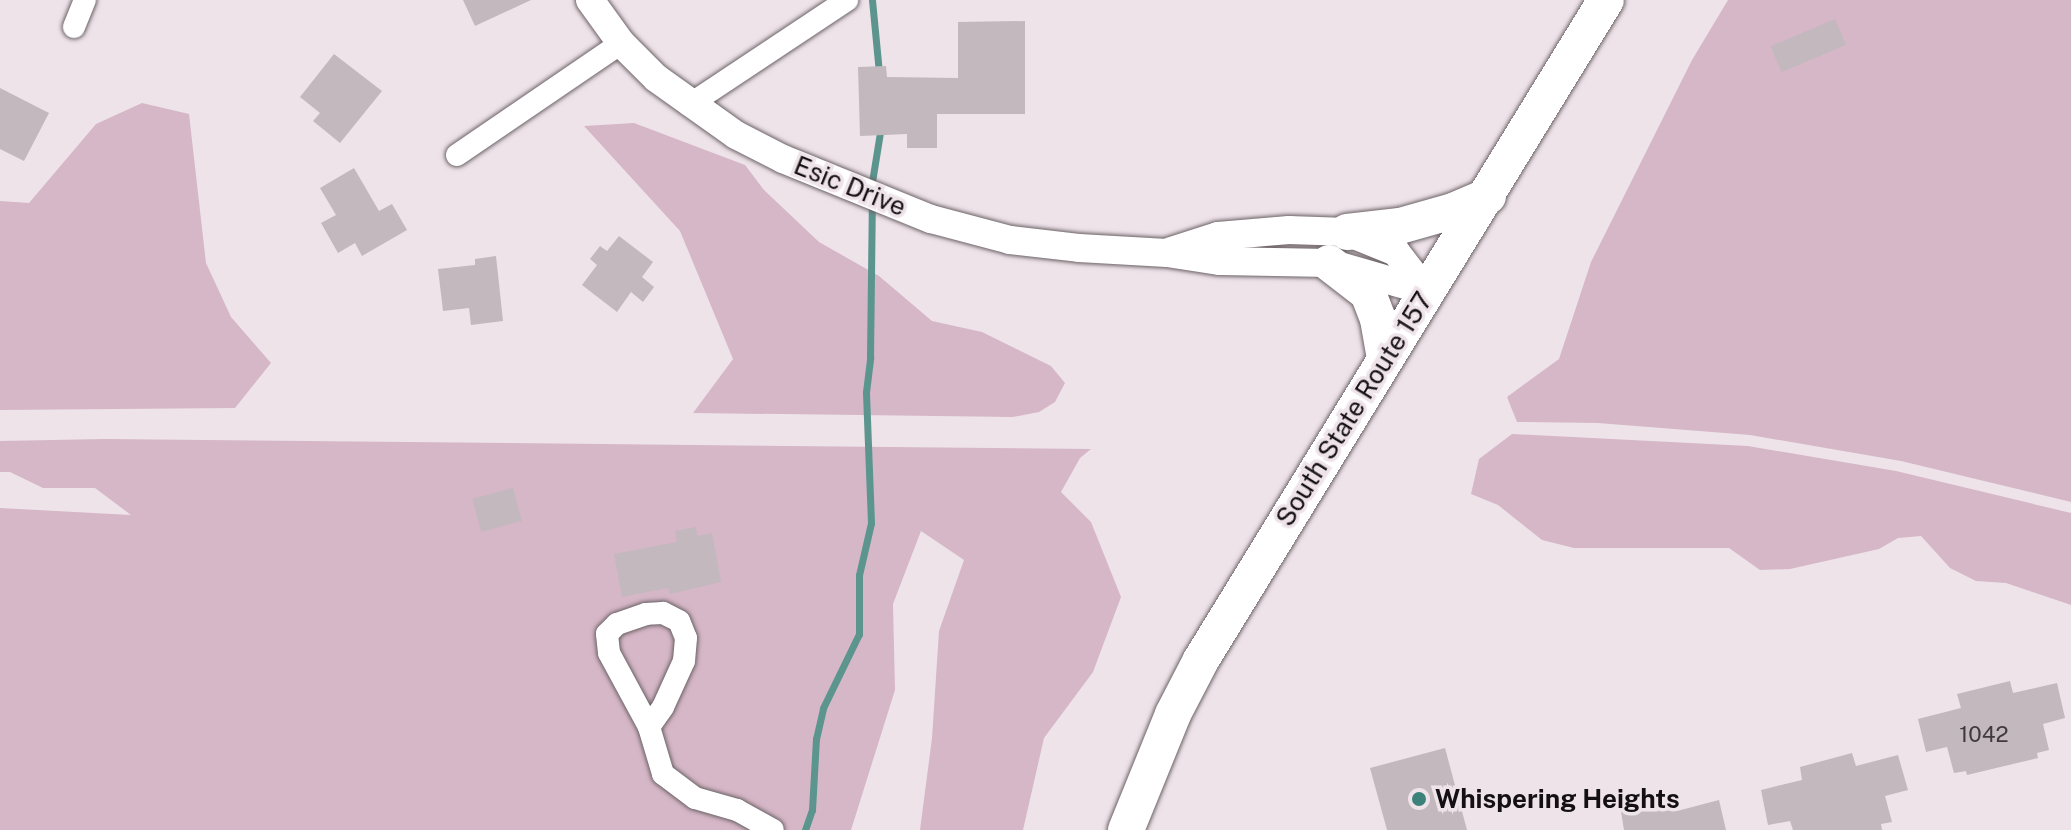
<!DOCTYPE html>
<html>
<head>
<meta charset="utf-8">
<style>
	body { margin:0 }
	#map { position:relative; width:2071px; height:830px; overflow:hidden; background:#eee3e9; font-family:"Public Sans",sans-serif }
	div>[style] { position:absolute }
	.green>* { inset:0; background:#d6b7c7 }
	.stream>* { height:7px; margin:-3.5px; padding:0 3.5px; transform-origin:3.5px; border-radius:3.5px; background:#5c958d }
	.building>* { inset:0; background:#c2b8bd; transform-origin:0 0 }
	.roads { filter:drop-shadow(0 0 2px #6b6266) drop-shadow(0 0 2px #6b6266) }
	.minor>* { height:22px; margin:-11px; padding:0 11px; transform-origin:11px; border-radius:11px; background:#fff }
	.tertiary>* { height:28px; margin:-14px; padding:0 14px; transform-origin:14px; border-radius:14px; background:#fff }
	.primary>* { height:36px; margin:-18px; padding:0 18px; transform-origin:18px; border-radius:18px; background:#fff }
	.dots>* { width:22px; height:22px; translate:-50% -50%; box-sizing:border-box; border:4px solid #eee3e9; border-radius:50% }
	span { translate:-50% -50%; white-space:nowrap; text-align:center; line-height:1.15; -webkit-text-stroke:7px #eee3e9; paint-order:stroke }
	.number-label { font-size:22px; color:#403a3d }
	.number-label span { -webkit-text-stroke-width:0 }
	.street-label { font-size:26px; color:#141012 }
	.poi-label { font-size:26px; color:#141012; font-weight:700 }
	.left { translate:0 -50%; text-align:left }
</style>
</head>
<body>
<div id="map">
	<div class="green">
		<i style="clip-path:polygon(1728px 0,2071px 0,2071px 502px,1901px 461px,1750px 435px,1598px 423px,1517px 422px,1507px 397px,1559px 359px,1591px 262px,1692px 60px)"></i>
		<i style="clip-path:polygon(142px 103px,189px 114px,206px 263px,231px 317px,271px 363px,235px 408px,0 410px,0 201px,29px 203px,96px 124px)"></i>
		<i style="clip-path:polygon(634px 123px,745px 165px,764px 190px,819px 242px,879px 276px,932px 321px,982px 332px,1051px 366px,1065px 383px,1055px 402px,1039px 412px,1013px 417px,693px 413px,733px 359px,680px 231px,584px 126px)"></i>
		<i style="clip-path:polygon(1512px 434px,1748px 446px,1896px 471px,2071px 513px,2071px 605px,2006px 583px,1976px 581px,1950px 568px,1921px 536px,1898px 538px,1879px 549px,1790px 569px,1760px 570px,1729px 548px,1574px 548px,1542px 540px,1498px 505px,1471px 494px,1479px 459px)"></i>
		<i style="clip-path:polygon(105px 439px,1091px 449px,1080px 458px,1061px 492px,1091px 522px,1121px 597px,1093px 672px,1044px 738px,1023px 830px,920px 830px,932px 738px,939px 631px,964px 560px,921px 531px,893px 604px,895px 690px,851px 830px,0 830px,0 508px,131px 515px,95px 488px,43px 488px,10px 472px,0 472px,0 441px)"></i>
	</div>
	<div class="stream">
		<i style="left:872px;top:0;width:73px;rotate:84.5deg"></i>
		<i style="left:871px;top:188px;width:63px;rotate:-80.8deg"></i>
		<i style="left:805px;top:830px;width:21px;rotate:-71deg"></i>
		<i style="left:812px;top:810px;width:71px;rotate:-86.8deg"></i>
		<i style="left:816px;top:739px;width:32px;rotate:-77deg"></i>
		<i style="left:823px;top:708px;width:82px;rotate:-64.1deg"></i>
		<i style="left:859px;top:634px;width:59px;rotate:-90deg"></i>
		<i style="left:859px;top:575px;width:53px;rotate:-77deg"></i>
		<i style="left:871px;top:523px;width:131px;rotate:-92.2deg"></i>
		<i style="left:866px;top:392px;width:35px;rotate:-83deg"></i>
		<i style="left:870px;top:357px;width:156px;rotate:-89.3deg"></i>
	</div>
	<div class="building">
		<i style="clip-path:polygon(463px 0,531px 0,475px 26px)"></i>
		<i style="left:1835px;top:19px;width:28px;height:70px;rotate:67deg"></i>
		<i style="clip-path:polygon(1025px 21px,1025px 114px,937px 114px,937px 148px,907px 148px,907px 134px,860px 136px,858px 67px,886px 66px,887px 77px,958px 78px,958px 22px)"></i>
		<i style="clip-path:polygon(334px 54px,382px 91px,340px 143px,313px 121px,320px 113px,300px 97px)"></i>
		<i style="clip-path:polygon(0 88px,49px 113px,24px 161px,0 149px)"></i>
		<i style="clip-path:polygon(354px 168px,379px 211px,392px 204px,407px 230px,362px 256px,355px 243px,338px 253px,321px 223px,336px 215px,320px 188px)"></i>
		<i style="clip-path:polygon(619px 236px,653px 262px,642px 277px,654px 287px,643px 302px,631px 292px,617px 312px,582px 285px,597px 265px,590px 259px,600px 246px,607px 251px)"></i>
		<i style="clip-path:polygon(496px 256px,503px 321px,471px 325px,469px 308px,443px 311px,438px 269px,475px 265px,475px 259px)"></i>
		<i style="left:513px;top:488px;width:34px;height:42px;rotate:75deg"></i>
		<i style="clip-path:polygon(696px 527px,697px 536px,712px 533px,721px 582px,670px 594px,668px 588px,622px 597px,614px 554px,677px 542px,675px 531px)"></i>
		<i style="clip-path:polygon(2010px 681px,2013px 693px,2057px 683px,2065px 718px,2043px 724px,2049px 750px,2037px 753px,2038px 758px,1967px 775px,1966px 771px,1954px 773px,1947px 747px,1926px 752px,1918px 719px,1961px 708px,1957px 694px)"></i>
		<i style="clip-path:polygon(1445px 748px,1467px 830px,1387px 830px,1370px 768px)"></i>
		<i style="clip-path:polygon(1852px 753px,1856px 766px,1898px 755px,1908px 790px,1885px 796px,1892px 822px,1881px 824px,1882px 830px,1793px 830px,1790px 821px,1768px 825px,1761px 790px,1802px 780px,1800px 767px)"></i>
		<i style="clip-path:polygon(1673px 799px,1677px 811px,1719px 800px,1726px 830px,1624px 830px,1621px 812px)"></i>
	</div>
	<div class="roads">
		<div class="minor">
			<i style="left:74px;top:27px;width:29px;rotate:-68deg"></i>
			<i style="left:689px;top:105px;width:190px;rotate:-33.6deg"></i>
			<i style="left:457px;top:155px;width:199px;rotate:-34.3deg"></i>
			<i style="left:649px;top:727px;width:24px;rotate:-55deg"></i>
			<i style="left:663px;top:707px;width:51px;rotate:-65.5deg"></i>
			<i style="left:684px;top:661px;width:23px;rotate:-85deg"></i>
			<i style="left:686px;top:638px;width:18px;rotate:-112deg"></i>
			<i style="left:679px;top:621px;width:18px;rotate:-153deg"></i>
			<i style="left:663px;top:613px;width:17px;rotate:177deg"></i>
			<i style="left:646px;top:614px;width:31px;rotate:161deg"></i>
			<i style="left:617px;top:624px;width:14px;rotate:135deg"></i>
			<i style="left:607px;top:634px;width:19px;rotate:84deg"></i>
			<i style="left:609px;top:653px;width:84px;rotate:61.6deg"></i>
			<i style="left:649px;top:727px;width:49px;rotate:73.4deg"></i>
			<i style="left:663px;top:774px;width:40px;rotate:37deg"></i>
			<i style="left:695px;top:798px;width:44px;rotate:15.9deg"></i>
			<i style="left:737px;top:810px;width:41px;rotate:29.1deg"></i>
		</div>
		<div class="tertiary">
			<i style="left:590px;top:0;width:53px;rotate:54.2deg"></i>
			<i style="left:621px;top:43px;width:49px;rotate:45deg"></i>
			<i style="left:656px;top:78px;width:98px;rotate:35.5deg"></i>
			<i style="left:736px;top:135px;width:53px;rotate:27.1deg"></i>
			<i style="left:783px;top:159px;width:160px;rotate:22.1deg"></i>
			<i style="left:931px;top:219px;width:82px;rotate:14.9deg"></i>
			<i style="left:1010px;top:240px;width:69px;rotate:6.6deg"></i>
			<i style="left:1079px;top:248px;width:88px;rotate:3.3deg"></i>
			<i style="left:1167px;top:253px;width:54px;rotate:8.6deg"></i>
			<i style="left:1220px;top:261px;width:109px;rotate:1.1deg"></i>
			<i style="left:1329px;top:263px;width:101px;rotate:16.1deg"></i>
			<i style="left:1171px;top:251px;width:49px;rotate:-17.7deg"></i>
			<i style="left:1218px;top:236px;width:71px;rotate:-4.8deg"></i>
			<i style="left:1289px;top:230px;width:58px;rotate:2deg"></i>
			<i style="left:1347px;top:232px;width:53px;rotate:22.2deg"></i>
			<i style="left:1396px;top:252px;width:49px;rotate:52.4deg"></i>
		</div>
		<div class="primary">
			<i style="left:1347px;top:232px;width:53px;rotate:-6.5deg"></i>
			<i style="left:1400px;top:226px;width:55px;rotate:-15.8deg"></i>
			<i style="left:1453px;top:211px;width:38px;rotate:-23deg"></i>
			<i style="left:1329px;top:263px;width:49px;rotate:37.6deg"></i>
			<i style="left:1368px;top:293px;width:28px;rotate:69deg"></i>
			<i style="left:1378px;top:319px;width:39px;rotate:80deg"></i>
			<i style="left:1126px;top:830px;width:125px;rotate:-67.9deg"></i>
			<i style="left:1173px;top:714px;width:61px;rotate:-62.6deg"></i>
			<i style="left:1201px;top:660px;width:774px;rotate:-58.47deg"></i>
		</div>
	</div>
	<div class="dots">
		<i style="left:1419px;top:799px;background:#3c827a"></i>
	</div>
	<div class="number-label">
		<span style="left:1984px;top:735px">1042</span>
	</div>
	<div class="street-label">
		<span style="left:850px;top:186px;rotate:22deg">Esic Drive</span>
		<span style="left:1354px;top:409px;rotate:-58deg">South State Route 157</span>
	</div>
	<div class="poi-label">
		<span class="left" style="left:1435px;top:799px">Whispering Heights</span>
	</div>
</div>
</body>
</html>
